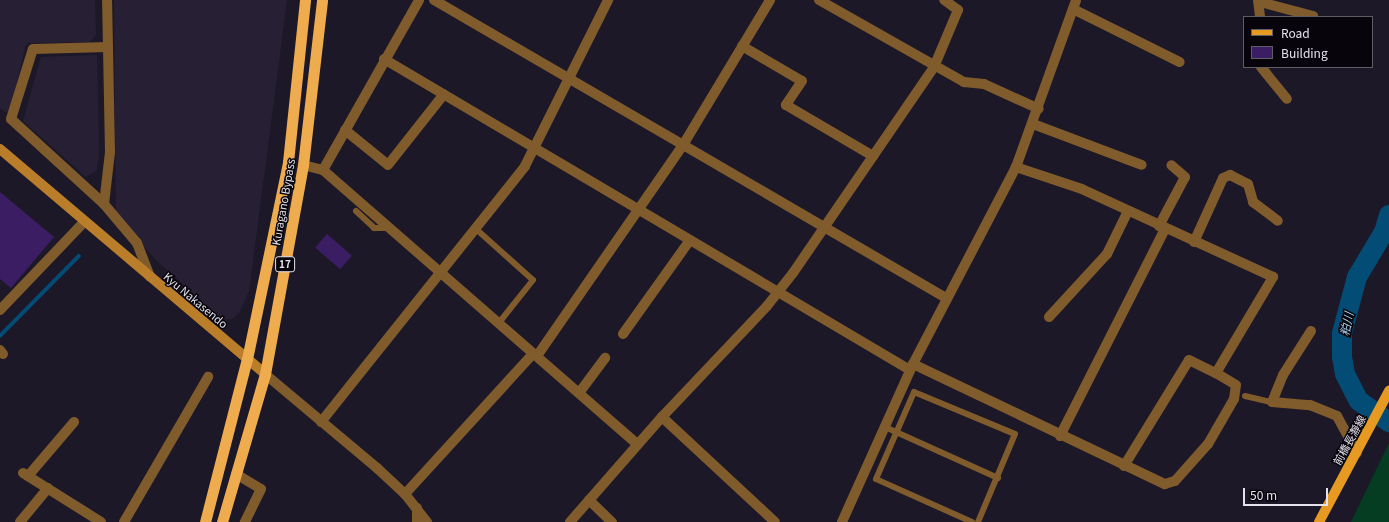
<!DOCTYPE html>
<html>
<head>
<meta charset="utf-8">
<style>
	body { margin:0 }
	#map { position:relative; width:1389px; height:522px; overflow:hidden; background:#1d1828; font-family:Georgia,"Noto Sans JP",serif }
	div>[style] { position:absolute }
	.built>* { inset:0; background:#272035 }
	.green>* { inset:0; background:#043d22 }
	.stream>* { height:3.5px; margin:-1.75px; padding:0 1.75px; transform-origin:1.75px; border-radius:1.75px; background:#024c75 }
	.river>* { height:20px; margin:-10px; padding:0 10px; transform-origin:10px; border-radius:10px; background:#024c75 }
	.building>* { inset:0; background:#3b1d63; transform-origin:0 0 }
	.service>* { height:6px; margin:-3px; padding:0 3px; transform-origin:3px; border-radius:3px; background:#805b2b }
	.minor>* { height:10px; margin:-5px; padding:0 5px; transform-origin:5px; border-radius:5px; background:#805b2b }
	.tertiary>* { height:10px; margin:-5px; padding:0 5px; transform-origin:5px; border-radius:5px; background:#805b2b }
	.secondary>* { height:10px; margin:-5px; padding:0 5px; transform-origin:5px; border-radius:5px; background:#ba7e2a }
	.primary>* { height:10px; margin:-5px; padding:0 5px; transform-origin:5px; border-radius:5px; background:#e79a22 }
	.trunk>* { height:11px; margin:-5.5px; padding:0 5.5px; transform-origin:5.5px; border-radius:5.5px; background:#eeac4e }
	span { translate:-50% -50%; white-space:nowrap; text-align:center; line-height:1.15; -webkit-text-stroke:3px #07050b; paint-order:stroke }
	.shield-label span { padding:1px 3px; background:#07050b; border:1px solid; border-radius:3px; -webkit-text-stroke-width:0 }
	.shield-label { font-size:10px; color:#e5e2ed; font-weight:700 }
	.street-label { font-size:11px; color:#e5e2ed }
	.water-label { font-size:12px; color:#acd3f1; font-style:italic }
	.legend { position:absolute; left:1243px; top:16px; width:130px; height:52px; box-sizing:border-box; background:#07050b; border:1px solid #605d65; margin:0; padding:5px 7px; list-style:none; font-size:12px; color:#e5e2ed }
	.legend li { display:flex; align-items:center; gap:8px; height:20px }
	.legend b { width:20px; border:1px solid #605d65 }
	.scale { position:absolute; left:1243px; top:488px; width:85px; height:18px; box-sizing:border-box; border:2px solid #e5e2ed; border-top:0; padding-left:5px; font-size:12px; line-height:14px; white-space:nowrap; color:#e5e2ed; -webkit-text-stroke:3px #07050b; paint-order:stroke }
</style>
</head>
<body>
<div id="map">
	<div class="built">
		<i style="clip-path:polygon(0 0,95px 0,96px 35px,90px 42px,26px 43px,11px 107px,6px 113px,0 108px)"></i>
		<i style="clip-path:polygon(114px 0,287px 0,249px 291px,239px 313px,232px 319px,222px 319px,156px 260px,116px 214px)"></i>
		<i style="clip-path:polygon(97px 55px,99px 153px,97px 170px,86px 177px,23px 121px,41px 57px)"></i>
	</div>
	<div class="green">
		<i style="clip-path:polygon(1389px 443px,1389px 522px,1351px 522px)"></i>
	</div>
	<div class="stream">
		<i style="left:0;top:336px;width:112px;rotate:-45.4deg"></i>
	</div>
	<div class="river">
		<i style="left:1389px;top:215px;width:18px;rotate:106deg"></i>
		<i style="left:1384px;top:232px;width:52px;rotate:121deg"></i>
		<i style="left:1357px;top:277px;width:58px;rotate:105deg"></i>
		<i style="left:1342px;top:333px;width:24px;rotate:90deg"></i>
		<i style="left:1342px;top:357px;width:17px;rotate:80deg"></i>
		<i style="left:1345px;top:374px;width:30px;rotate:63deg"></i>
		<i style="left:1359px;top:401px;width:37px;rotate:35deg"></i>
	</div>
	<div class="building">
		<i style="clip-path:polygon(0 192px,54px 237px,11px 288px,0 279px)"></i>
		<i style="left:327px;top:234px;width:33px;height:18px;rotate:41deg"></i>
	</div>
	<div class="service">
		<i style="left:356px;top:211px;width:25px;rotate:43deg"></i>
		<i style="left:374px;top:228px;width:14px"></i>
		<i style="left:476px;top:229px;width:76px;rotate:41.8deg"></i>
		<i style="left:533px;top:280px;width:56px;rotate:128.5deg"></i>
		<i style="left:1245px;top:396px;width:28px;rotate:13deg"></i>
		<i style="left:885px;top:427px;width:124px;rotate:24.3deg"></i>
		<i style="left:972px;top:522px;width:105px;rotate:-155.9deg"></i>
		<i style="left:876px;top:479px;width:95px;rotate:-66.4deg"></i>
		<i style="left:914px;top:392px;width:109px;rotate:22.6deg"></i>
		<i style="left:1015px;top:434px;width:95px;rotate:112.8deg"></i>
	</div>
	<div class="minor">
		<i style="left:434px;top:0;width:592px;rotate:30.2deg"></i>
		<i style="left:819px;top:0;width:167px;rotate:29.5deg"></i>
		<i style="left:964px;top:82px;width:20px;rotate:6deg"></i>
		<i style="left:984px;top:84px;width:60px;rotate:24.4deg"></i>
		<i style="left:1258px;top:0;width:17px;rotate:83deg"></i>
		<i style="left:1260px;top:2px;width:55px;rotate:14.8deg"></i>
		<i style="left:1073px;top:9px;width:119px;rotate:26.4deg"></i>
		<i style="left:742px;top:46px;width:69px;rotate:30.3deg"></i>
		<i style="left:802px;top:81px;width:29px;rotate:124deg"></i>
		<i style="left:786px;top:105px;width:101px;rotate:30.4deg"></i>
		<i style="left:384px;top:59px;width:611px;rotate:30.59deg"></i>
		<i style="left:1261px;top:67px;width:41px;rotate:50.9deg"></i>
		<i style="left:11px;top:119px;width:126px;rotate:42.4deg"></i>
		<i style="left:104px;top:204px;width:51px;rotate:49.8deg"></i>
		<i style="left:137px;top:243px;width:36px;rotate:69deg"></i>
		<i style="left:1033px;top:124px;width:116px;rotate:20.6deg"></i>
		<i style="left:345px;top:130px;width:55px;rotate:39.1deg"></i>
		<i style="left:388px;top:165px;width:90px;rotate:-51.7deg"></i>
		<i style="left:303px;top:165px;width:21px;rotate:14deg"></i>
		<i style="left:323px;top:170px;width:195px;rotate:-60.5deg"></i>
		<i style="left:323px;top:170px;width:417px;rotate:41.1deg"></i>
		<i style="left:1159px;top:226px;width:55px;rotate:-62deg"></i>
		<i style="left:1185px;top:177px;width:18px;rotate:-139deg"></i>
		<i style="left:1194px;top:242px;width:70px;rotate:-65.6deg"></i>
		<i style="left:1223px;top:178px;width:8px;rotate:-23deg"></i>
		<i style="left:1230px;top:175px;width:20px;rotate:27deg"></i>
		<i style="left:1248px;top:184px;width:19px;rotate:74deg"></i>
		<i style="left:1253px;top:202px;width:31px;rotate:37deg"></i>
		<i style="left:0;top:310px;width:122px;rotate:-46.3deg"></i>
		<i style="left:1049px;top:317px;width:86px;rotate:-47.4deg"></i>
		<i style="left:1107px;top:254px;width:48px;rotate:-64deg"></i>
		<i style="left:1311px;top:331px;width:52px;rotate:122.5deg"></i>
		<i style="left:1283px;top:375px;width:29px;rotate:112deg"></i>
		<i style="left:1272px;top:402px;width:38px;rotate:5deg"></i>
		<i style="left:1310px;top:405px;width:29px;rotate:22deg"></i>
		<i style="left:1337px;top:416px;width:42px;rotate:61.6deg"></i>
		<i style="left:623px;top:334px;width:115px;rotate:-54.5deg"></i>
		<i style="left:0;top:350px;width:5px;rotate:53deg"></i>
		<i style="left:537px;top:356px;width:257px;rotate:-55.3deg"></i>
		<i style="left:683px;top:145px;width:169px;rotate:-59deg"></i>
		<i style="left:913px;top:364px;width:279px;rotate:25.5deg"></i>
		<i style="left:1165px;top:484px;width:10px;rotate:-17deg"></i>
		<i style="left:1175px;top:481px;width:50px;rotate:-48.3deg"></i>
		<i style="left:1208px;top:444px;width:52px;rotate:-60deg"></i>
		<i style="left:1234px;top:399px;width:14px;rotate:-82deg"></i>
		<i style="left:1236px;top:385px;width:23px;rotate:-149deg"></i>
		<i style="left:1216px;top:373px;width:112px;rotate:-59.3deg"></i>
		<i style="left:1273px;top:277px;width:210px;rotate:-155.3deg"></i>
		<i style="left:1082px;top:189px;width:70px;rotate:-161.6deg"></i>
		<i style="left:579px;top:393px;width:44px;rotate:-53.4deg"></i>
		<i style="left:662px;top:417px;width:154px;rotate:42.9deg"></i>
		<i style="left:321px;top:422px;width:327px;rotate:-51.4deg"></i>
		<i style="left:525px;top:166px;width:186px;rotate:-63.4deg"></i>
		<i style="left:1060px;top:436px;width:232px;rotate:-63.1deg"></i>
		<i style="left:1124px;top:466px;width:124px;rotate:-58.5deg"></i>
		<i style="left:1189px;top:360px;width:30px;rotate:26deg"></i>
		<i style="left:23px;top:473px;width:92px;rotate:32.1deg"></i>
		<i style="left:236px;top:474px;width:29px;rotate:31deg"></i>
		<i style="left:261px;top:489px;width:37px;rotate:116deg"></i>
		<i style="left:28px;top:476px;width:71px;rotate:-49.6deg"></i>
		<i style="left:405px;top:494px;width:190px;rotate:-47.6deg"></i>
		<i style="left:589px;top:500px;width:32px;rotate:44deg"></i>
		<i style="left:20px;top:522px;width:44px;rotate:-50.5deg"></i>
		<i style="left:124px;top:522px;width:168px;rotate:-59.9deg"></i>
		<i style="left:417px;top:522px;width:14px;rotate:-90deg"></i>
		<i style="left:570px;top:522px;width:140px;rotate:-48.8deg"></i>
		<i style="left:662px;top:417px;width:153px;rotate:-46.6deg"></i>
		<i style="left:767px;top:306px;width:42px;rotate:-51.8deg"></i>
		<i style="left:793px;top:273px;width:250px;rotate:-55.6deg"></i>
		<i style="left:934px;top:67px;width:62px;rotate:-67.2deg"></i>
		<i style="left:958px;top:10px;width:17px;rotate:-144deg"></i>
	</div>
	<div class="tertiary">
		<i style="left:11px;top:119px;width:73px;rotate:-72.6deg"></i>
		<i style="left:33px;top:49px;width:75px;rotate:-1.5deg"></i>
		<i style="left:104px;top:204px;width:52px;rotate:-83.4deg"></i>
		<i style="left:110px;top:152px;width:152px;rotate:-91.1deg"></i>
		<i style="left:265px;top:374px;width:146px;rotate:40deg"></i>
		<i style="left:377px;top:468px;width:38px;rotate:43deg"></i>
		<i style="left:405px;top:494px;width:36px;rotate:52deg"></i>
		<i style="left:842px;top:522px;width:173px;rotate:-65.8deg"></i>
		<i style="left:913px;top:364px;width:222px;rotate:-62.4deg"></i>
		<i style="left:1016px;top:167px;width:177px;rotate:-70.2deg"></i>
	</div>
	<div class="secondary">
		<i style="left:0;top:149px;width:348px;rotate:40.3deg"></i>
	</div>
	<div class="primary">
		<i style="left:1319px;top:522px;width:149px;rotate:-61.9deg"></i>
	</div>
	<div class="trunk">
		<i style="left:205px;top:522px;width:168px;rotate:-75.6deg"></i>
		<i style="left:247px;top:359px;width:201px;rotate:-78.2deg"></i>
		<i style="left:288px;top:162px;width:163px;rotate:-84deg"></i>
		<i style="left:222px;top:522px;width:154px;rotate:-73.8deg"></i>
		<i style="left:265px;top:374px;width:212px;rotate:-79.7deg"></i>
		<i style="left:303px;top:165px;width:166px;rotate:-83.4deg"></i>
	</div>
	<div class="shield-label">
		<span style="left:285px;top:264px">17</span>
	</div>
	<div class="street-label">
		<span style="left:283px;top:202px;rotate:-80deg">Kuragano Bypass</span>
		<span style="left:196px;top:300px;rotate:40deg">Kyu Nakasendo</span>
		<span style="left:1349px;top:440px;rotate:-61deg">前橋長瀞線</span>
	</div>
	<div class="water-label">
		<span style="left:1346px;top:324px;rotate:-78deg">粕川</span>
	</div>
	<ul class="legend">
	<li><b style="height:5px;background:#e79a22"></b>Road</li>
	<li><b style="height:11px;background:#3b1d63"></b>Building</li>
	</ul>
	<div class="scale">50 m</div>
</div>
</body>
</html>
